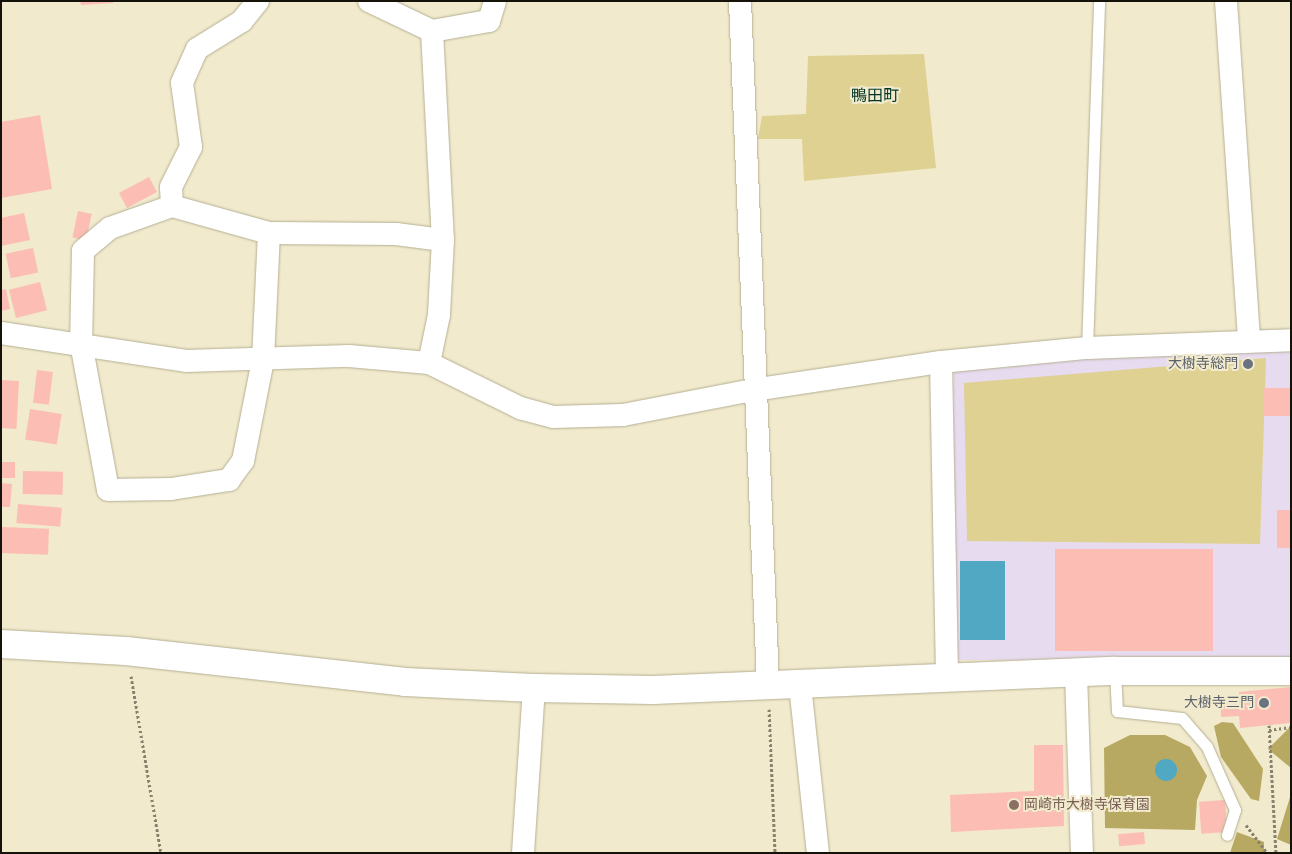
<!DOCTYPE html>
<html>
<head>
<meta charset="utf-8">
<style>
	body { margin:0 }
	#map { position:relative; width:1292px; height:854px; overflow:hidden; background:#f1eacd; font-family:"Varela Round","Noto Sans JP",sans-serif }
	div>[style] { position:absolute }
	.education>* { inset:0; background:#e6dbef; transform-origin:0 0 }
	.green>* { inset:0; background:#dfd192 }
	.forest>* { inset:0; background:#b8a962 }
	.water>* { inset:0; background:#50a8c3; transform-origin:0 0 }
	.round { border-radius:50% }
	.building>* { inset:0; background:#fcbdb4; transform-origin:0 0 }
	.path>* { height:3px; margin-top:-1.5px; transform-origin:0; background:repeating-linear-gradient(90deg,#87826e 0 2.5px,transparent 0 5px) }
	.roads { filter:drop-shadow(0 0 1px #b5af93) drop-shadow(0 0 1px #b5af93) }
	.service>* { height:11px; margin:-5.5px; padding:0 5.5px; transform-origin:5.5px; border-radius:5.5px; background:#fff }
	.minor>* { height:22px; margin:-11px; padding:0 11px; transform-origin:11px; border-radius:11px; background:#fff }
	.tertiary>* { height:28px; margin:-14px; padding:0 14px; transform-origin:14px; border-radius:14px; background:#fff }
	.dots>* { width:14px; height:14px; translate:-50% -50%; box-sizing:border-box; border:2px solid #f1eacd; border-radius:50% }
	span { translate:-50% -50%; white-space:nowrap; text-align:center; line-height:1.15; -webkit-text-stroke:4px #f1eacd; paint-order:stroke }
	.worship-label { font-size:14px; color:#5b616d }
	.right { translate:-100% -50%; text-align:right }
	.education-label { font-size:14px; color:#785e54 }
	.left { translate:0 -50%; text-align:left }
	.quarter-label { font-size:16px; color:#003526 }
	.frame { position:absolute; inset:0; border:2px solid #151309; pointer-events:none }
</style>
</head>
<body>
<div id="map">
	<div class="education">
		<i style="left:1291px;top:352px;width:308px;height:337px;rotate:90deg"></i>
	</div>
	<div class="green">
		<i style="clip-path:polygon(924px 54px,936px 168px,804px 181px,802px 139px,758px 139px,762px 116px,806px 114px,808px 56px)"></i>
		<i style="clip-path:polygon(1266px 358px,1260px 544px,967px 541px,964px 383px)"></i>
	</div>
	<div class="forest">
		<i style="clip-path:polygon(1222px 722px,1233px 723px,1263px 769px,1259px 801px,1251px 799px,1221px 757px,1214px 726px)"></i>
		<i style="clip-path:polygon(1291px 726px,1291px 768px,1268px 749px)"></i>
		<i style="clip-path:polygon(1130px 735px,1165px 735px,1190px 747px,1207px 776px,1197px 800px,1195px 830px,1105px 828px,1104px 748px)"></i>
		<i style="clip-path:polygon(1291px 794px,1291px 845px,1277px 839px)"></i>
		<i style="clip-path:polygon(1237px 832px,1264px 842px,1264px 853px,1230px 853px)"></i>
	</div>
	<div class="water">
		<i style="left:960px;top:561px;width:45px;height:79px"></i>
		<i class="round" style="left:1155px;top:759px;width:22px;height:22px"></i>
	</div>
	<div class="building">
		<i style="clip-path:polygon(80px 1px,113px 1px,113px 3px,81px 5px)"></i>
		<i style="clip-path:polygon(40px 115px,52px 189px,1px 198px,1px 122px)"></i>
		<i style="left:149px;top:177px;width:17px;height:34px;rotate:62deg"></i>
		<i style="left:78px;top:211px;width:14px;height:27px;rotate:12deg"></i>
		<i style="clip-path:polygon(24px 213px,30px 240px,1px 246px,1px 218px)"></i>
		<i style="left:33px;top:248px;width:25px;height:28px;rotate:78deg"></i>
		<i style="left:40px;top:282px;width:29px;height:32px;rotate:76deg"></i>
		<i style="clip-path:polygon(6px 289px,10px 309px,1px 311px,1px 290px)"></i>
		<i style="left:37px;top:370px;width:16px;height:33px;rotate:7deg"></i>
		<i style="left:1px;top:380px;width:18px;height:48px;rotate:3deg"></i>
		<i style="left:1291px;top:388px;width:28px;height:28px;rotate:90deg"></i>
		<i style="left:30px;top:409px;width:32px;height:31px;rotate:9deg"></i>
		<i style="left:1px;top:462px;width:14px;height:16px"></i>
		<i style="left:23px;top:471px;width:40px;height:23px;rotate:1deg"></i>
		<i style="clip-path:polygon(1px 483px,12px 484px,10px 507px,1px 507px)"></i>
		<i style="left:18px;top:504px;width:44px;height:19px;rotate:5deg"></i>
		<i style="left:1291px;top:510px;width:38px;height:14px;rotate:90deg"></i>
		<i style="left:1px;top:527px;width:48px;height:26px;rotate:2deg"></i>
		<i style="left:1213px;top:549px;width:102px;height:158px;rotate:90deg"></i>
		<i style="clip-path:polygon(1291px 687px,1291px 723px,1240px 728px,1239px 716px,1221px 717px,1220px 699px,1239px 697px,1239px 692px)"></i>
		<i style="clip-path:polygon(1034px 745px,1063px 745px,1064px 826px,951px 832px,950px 795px,1034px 791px)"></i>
		<i style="left:1225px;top:800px;width:32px;height:26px;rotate:86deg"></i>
		<i style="left:1144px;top:832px;width:12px;height:26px;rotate:85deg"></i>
	</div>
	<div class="path">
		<i style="left:131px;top:676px;width:180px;rotate:80.4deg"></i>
		<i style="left:769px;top:709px;width:144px;rotate:87.6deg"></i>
		<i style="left:1269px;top:725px;width:128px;rotate:86.9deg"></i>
		<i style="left:1269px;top:730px;width:22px;rotate:-8deg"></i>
		<i style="left:1246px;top:825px;width:35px;rotate:53deg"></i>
	</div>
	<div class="roads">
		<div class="service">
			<i style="left:1087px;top:348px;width:347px;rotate:-88deg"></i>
			<i style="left:1115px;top:671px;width:40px;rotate:87.1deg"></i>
			<i style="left:1117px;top:711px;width:65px;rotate:6.1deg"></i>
			<i style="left:1182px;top:718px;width:38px;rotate:49deg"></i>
			<i style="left:1207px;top:747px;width:69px;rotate:66deg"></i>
			<i style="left:1235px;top:810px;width:26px;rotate:108deg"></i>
		</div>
		<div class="minor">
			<i style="left:258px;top:1px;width:26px;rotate:129deg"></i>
			<i style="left:242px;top:21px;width:53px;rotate:148.1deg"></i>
			<i style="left:197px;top:49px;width:37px;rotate:114deg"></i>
			<i style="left:182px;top:83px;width:65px;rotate:82deg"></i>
			<i style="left:191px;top:147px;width:45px;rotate:116.6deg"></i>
			<i style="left:171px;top:187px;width:19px;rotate:87deg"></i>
			<i style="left:172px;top:206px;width:66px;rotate:160.5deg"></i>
			<i style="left:110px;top:228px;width:35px;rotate:140deg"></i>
			<i style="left:83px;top:251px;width:92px;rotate:91.2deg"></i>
			<i style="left:81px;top:343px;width:149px;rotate:79.6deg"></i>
			<i style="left:108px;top:490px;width:63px;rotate:-0.9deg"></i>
			<i style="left:171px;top:489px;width:59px;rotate:-8.8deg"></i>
			<i style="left:229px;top:480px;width:24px;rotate:-54deg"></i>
			<i style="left:243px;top:461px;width:103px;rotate:-78.8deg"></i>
			<i style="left:263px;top:360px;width:127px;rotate:-87.3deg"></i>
			<i style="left:369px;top:1px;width:70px;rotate:25.5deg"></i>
			<i style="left:432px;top:31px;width:209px;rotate:87deg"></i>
			<i style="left:443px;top:240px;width:75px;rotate:93.1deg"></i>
			<i style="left:439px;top:315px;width:49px;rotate:101.8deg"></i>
			<i style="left:740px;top:1px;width:684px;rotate:87.65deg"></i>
			<i style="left:1226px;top:1px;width:340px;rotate:86.1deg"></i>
			<i style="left:432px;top:31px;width:58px;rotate:-10deg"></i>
			<i style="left:489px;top:21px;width:21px;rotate:-73deg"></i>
			<i style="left:172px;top:206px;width:101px;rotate:15.6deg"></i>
			<i style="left:269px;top:233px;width:127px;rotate:0.5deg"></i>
			<i style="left:396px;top:234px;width:47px;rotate:7.3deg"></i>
			<i style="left:1px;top:333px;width:187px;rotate:8.6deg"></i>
			<i style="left:186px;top:361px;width:163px;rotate:-1.8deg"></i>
			<i style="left:349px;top:356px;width:80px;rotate:5deg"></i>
			<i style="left:429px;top:363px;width:102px;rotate:26.3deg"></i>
			<i style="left:520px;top:408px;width:34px;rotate:15deg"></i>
			<i style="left:553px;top:417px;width:70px;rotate:-1.6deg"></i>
			<i style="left:623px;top:415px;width:132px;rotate:-10.9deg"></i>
			<i style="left:753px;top:390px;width:190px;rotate:-8.5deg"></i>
			<i style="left:941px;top:362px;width:147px;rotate:-5.5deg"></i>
			<i style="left:1087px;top:348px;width:204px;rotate:-2.2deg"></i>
			<i style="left:941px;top:362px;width:314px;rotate:88.9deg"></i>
			<i style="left:1076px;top:674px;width:179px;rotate:88.1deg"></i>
			<i style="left:800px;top:685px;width:169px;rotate:83.9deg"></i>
			<i style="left:523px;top:853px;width:165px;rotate:-86.2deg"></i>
		</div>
		<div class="tertiary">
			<i style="left:1px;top:644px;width:125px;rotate:3.2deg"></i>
			<i style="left:126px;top:651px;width:281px;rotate:6.3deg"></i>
			<i style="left:405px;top:682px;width:129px;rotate:2.7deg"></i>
			<i style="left:534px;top:688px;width:119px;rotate:1deg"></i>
			<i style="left:653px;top:690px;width:462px;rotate:-2.4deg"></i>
			<i style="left:1115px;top:671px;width:176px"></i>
		</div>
	</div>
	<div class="dots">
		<i style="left:1248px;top:364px;background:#6b7280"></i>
		<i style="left:1264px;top:703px;background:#6b7280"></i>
		<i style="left:1014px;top:805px;background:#8d6e63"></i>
	</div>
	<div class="worship-label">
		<span class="right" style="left:1238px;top:364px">大樹寺総門</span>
		<span class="right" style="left:1254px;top:703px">大樹寺三門</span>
	</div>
	<div class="education-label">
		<span class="left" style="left:1024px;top:805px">岡崎市大樹寺保育園</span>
	</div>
	<div class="quarter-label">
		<span style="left:875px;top:96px">鴨田町</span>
	</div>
	<div class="frame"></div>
</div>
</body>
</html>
